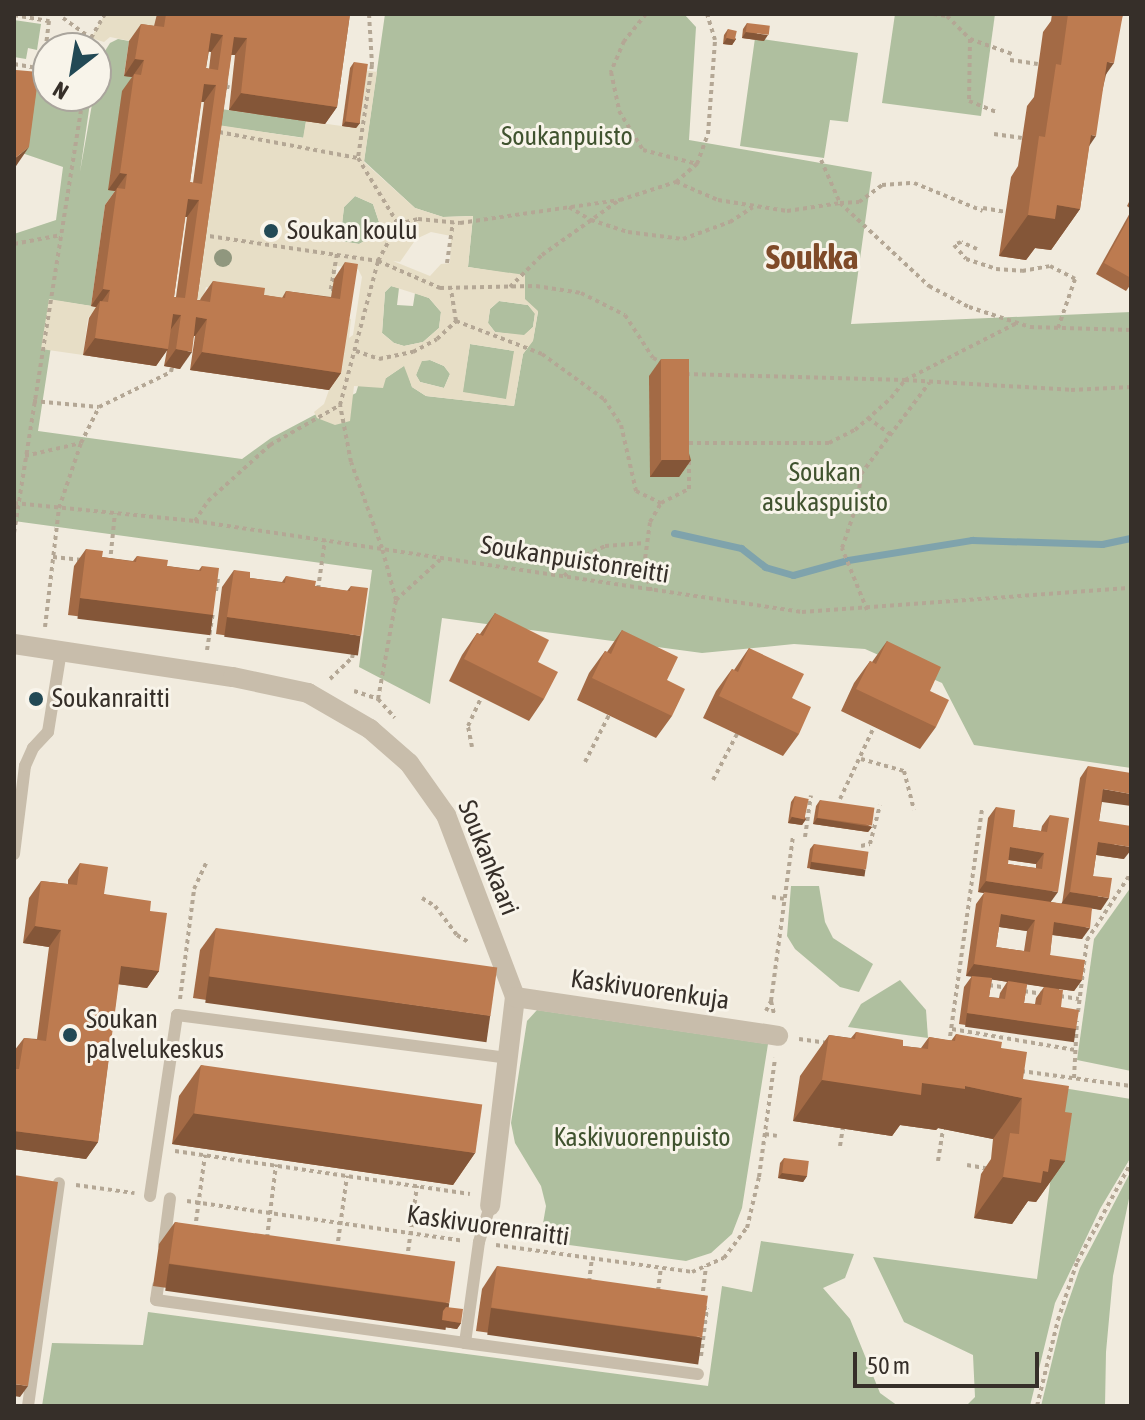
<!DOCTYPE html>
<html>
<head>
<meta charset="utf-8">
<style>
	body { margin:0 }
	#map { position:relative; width:1145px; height:1420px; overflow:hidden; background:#f1ebde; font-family:"Asap Condensed",sans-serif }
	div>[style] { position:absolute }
	.green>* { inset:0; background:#afbf9f; transform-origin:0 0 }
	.plaza>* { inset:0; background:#e7dec6 }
	.stream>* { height:7px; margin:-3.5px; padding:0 3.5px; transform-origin:3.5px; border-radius:3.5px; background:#7fa3ac }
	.path>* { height:4px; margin-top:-2px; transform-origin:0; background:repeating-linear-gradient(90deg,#b4a795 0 4px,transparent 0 8px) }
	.service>* { height:12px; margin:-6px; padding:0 6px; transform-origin:6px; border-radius:6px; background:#c8bdab }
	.minor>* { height:20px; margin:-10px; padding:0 10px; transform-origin:10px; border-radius:10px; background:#c8bdab }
	.trees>* { width:18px; height:18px; margin:-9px; border-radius:50%; background:#90977e }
	.wall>* { inset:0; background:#a36a45 }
	.shaded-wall>* { inset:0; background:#845638; transform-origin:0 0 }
	.building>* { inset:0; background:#bd7b50; transform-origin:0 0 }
	.dots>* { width:22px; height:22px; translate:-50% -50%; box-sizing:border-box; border:4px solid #f8f4ea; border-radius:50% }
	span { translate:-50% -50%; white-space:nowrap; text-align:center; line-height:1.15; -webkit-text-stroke:6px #f8f4ea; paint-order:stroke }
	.park-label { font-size:26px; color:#40532f }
	.poi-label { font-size:26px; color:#362f29 }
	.left { translate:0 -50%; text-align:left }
	.street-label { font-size:26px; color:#362f29 }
	.district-label { font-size:34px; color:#7f4b29; font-weight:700 }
	.frame { position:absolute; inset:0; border:16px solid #362f29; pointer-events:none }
	.north { position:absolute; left:32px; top:32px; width:80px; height:80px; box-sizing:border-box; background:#f8f4ea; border:2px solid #aaa59d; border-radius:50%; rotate:211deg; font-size:22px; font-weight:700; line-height:32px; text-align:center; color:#362f29 }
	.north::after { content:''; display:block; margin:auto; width:28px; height:36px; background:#224955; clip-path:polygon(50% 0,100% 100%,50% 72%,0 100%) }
	.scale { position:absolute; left:853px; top:1352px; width:186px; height:36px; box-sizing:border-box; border:4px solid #362f29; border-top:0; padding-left:10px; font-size:24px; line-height:28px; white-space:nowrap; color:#362f29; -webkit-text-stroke:6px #f8f4ea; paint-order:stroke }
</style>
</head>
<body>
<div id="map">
	<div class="green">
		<i style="clip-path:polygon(385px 14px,684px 14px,696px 27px,689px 140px,872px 172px,851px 324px,1131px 312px,1131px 768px,974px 745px,942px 683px,865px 649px,794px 644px,702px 653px,442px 618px,430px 704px,359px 667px,372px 570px,14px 521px,14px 234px,56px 220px,63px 167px,16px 151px,24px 95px,45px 77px,48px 78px,48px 96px,91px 96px,80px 172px,100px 59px,110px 43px,118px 39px,129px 41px,124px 75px,132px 77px,109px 190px,115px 191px,105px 205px,91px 306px,58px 301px,38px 431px,242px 459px,271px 438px,356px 393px,359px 383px,386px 378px,405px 365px,412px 387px,426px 396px,514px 406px,523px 354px,533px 340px,538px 312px,525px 300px,525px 276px,468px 267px,473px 216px,443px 217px,415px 208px,364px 161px)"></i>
		<i style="clip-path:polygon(895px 14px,995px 14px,981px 116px,882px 103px)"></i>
		<i style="clip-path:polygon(14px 20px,41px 24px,37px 50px,28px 48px,26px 59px,14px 57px)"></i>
		<i style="clip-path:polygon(755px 38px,858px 53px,848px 122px,830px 120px,824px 158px,740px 146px)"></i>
		<i style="left:214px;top:108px;width:93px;height:17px;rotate:8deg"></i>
		<i style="clip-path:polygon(355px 196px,373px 204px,379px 222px,376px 235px,359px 244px,340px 241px,344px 207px)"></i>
		<i style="clip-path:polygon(391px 286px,399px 288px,397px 305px,413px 306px,415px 293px,429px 298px,441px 312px,439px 328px,423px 342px,404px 346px,394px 343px,382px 333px,385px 292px)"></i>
		<i style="clip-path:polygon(499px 301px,528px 305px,535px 313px,533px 327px,524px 336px,495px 332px,488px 323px,490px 309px)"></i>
		<i style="left:470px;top:344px;width:45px;height:49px;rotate:9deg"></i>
		<i style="clip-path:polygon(430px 360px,444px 366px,450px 374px,444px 388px,420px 382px,416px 375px,421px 361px)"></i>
		<i style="clip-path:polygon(791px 886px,819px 886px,825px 922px,833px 938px,873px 964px,859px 992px,840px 987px,795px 949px,787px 936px)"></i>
		<i style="clip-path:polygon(1131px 887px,1131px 1071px,1077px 1060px,1094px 939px)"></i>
		<i style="clip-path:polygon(900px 980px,926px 1010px,928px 1038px,848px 1027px,861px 1004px)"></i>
		<i style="clip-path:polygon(537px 1010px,768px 1044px,742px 1208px,732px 1234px,711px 1253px,686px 1261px,540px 1241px,546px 1206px,541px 1186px,515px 1143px,511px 1123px,527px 1021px)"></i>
		<i style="clip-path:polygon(1063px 1088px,1131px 1099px,1131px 1157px,1100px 1209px,1055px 1303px,1030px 1406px,966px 1406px,975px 1397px,973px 1355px,904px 1322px,873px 1257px,1037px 1279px)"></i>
		<i style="clip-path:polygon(1131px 1171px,1131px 1189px,1113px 1276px,1106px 1352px,1105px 1406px,1041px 1406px,1062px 1320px,1080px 1268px)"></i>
		<i style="clip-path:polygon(761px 1241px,854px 1254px,845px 1278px,823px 1288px,850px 1319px,880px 1393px,898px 1406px,42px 1406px,52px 1343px,143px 1345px,148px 1312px,708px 1386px,722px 1286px,752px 1292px)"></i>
	</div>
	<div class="plaza">
		<i style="clip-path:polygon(105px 14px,217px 14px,153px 39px,135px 42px,110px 37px,104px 42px,91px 38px)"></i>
		<i style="clip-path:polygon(evenodd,364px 70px,377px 72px,364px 162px,415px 208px,443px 217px,473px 216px,468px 267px,525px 275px,525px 299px,538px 311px,533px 341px,523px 354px,514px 406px,426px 396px,412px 387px,404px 366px,386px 378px,383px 388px,354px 386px,350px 421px,335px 425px,317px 418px,314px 412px,324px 404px,329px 390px,340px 317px,351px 319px,349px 338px,353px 335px,362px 277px,358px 269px,337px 266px,328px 316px,307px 302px,206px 287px,198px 319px,185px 317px,218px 125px,303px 138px,306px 121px,356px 128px,364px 70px,355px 196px,373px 204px,379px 222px,376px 235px,359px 244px,340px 241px,344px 207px,355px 196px,364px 70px,431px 232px,451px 236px,450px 263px,441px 264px,430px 276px,393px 261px,400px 262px,416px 239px,431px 232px,364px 70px,391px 286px,429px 298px,441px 312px,439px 328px,423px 342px,404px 346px,394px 343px,382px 333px,385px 292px,391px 286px,364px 70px,499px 301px,528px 305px,535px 314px,533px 327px,524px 335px,495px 332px,488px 323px,490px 309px,499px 301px,364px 70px,470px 344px,514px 351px,506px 399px,463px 392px,470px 344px,364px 70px,430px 360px,444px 366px,450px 374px,444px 388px,420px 382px,416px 375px,422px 361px,430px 360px)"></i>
		<i style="clip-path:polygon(49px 299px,98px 307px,88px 318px,83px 355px,41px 349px)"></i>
	</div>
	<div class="stream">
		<i style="left:674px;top:533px;width:69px;rotate:12.6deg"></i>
		<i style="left:741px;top:548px;width:31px;rotate:38deg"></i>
		<i style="left:765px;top:567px;width:29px;rotate:16deg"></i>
		<i style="left:793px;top:575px;width:57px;rotate:-15.3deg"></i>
		<i style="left:848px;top:560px;width:126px;rotate:-9.2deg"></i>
		<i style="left:972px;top:540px;width:130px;rotate:1.8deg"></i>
		<i style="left:1102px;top:544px;width:30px;rotate:-12deg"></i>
	</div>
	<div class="path">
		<i style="left:369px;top:14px;width:51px;rotate:86.6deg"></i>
		<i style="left:372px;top:65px;width:94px;rotate:98.6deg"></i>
		<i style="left:358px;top:158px;width:77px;rotate:58.8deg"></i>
		<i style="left:646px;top:14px;width:35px;rotate:129deg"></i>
		<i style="left:624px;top:41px;width:34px;rotate:113deg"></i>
		<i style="left:611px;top:72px;width:40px;rotate:78deg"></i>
		<i style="left:619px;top:111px;width:46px;rotate:58.4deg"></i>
		<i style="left:643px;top:150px;width:56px;rotate:14.5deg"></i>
		<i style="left:933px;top:14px;width:14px;rotate:8deg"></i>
		<i style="left:947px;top:16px;width:33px;rotate:45deg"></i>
		<i style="left:970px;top:39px;width:62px;rotate:90.9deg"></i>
		<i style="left:969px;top:101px;width:31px;rotate:22deg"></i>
		<i style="left:14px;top:15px;width:36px;rotate:10deg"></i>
		<i style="left:49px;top:21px;width:48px;rotate:97.1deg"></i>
		<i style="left:63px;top:18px;width:34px;rotate:36deg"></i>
		<i style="left:970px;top:39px;width:45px;rotate:19.7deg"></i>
		<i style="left:90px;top:48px;width:10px;rotate:-84deg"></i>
		<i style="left:91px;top:38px;width:28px;rotate:-60deg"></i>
		<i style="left:1010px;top:60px;width:28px;rotate:8deg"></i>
		<i style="left:14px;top:64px;width:35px;rotate:10deg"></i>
		<i style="left:228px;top:85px;width:4px;rotate:104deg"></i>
		<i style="left:227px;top:89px;width:5px;rotate:-143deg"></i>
		<i style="left:223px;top:86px;width:2px;rotate:-63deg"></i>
		<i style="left:224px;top:84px;width:7px;rotate:8deg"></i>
		<i style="left:219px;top:132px;width:141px;rotate:10.6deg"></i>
		<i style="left:994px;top:134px;width:28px;rotate:8deg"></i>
		<i style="left:821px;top:160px;width:47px;rotate:66.2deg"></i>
		<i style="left:840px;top:203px;width:19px;rotate:-3deg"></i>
		<i style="left:859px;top:202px;width:29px;rotate:-36deg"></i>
		<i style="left:882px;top:185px;width:32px;rotate:-4deg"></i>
		<i style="left:914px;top:183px;width:74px;rotate:22.1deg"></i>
		<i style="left:676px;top:182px;width:46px;rotate:23.2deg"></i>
		<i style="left:718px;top:200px;width:70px;rotate:9.1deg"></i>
		<i style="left:787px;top:211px;width:54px;rotate:-8.6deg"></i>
		<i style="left:840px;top:203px;width:122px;rotate:43deg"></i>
		<i style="left:929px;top:286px;width:45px;rotate:27.7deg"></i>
		<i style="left:969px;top:307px;width:64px;rotate:18.2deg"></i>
		<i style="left:1030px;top:327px;width:101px;rotate:1.7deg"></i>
		<i style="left:569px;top:207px;width:26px;rotate:31deg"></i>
		<i style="left:591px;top:220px;width:39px;rotate:18deg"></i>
		<i style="left:628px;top:232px;width:55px;rotate:7.3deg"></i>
		<i style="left:683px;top:239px;width:50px;rotate:-19.9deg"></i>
		<i style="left:730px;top:222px;width:27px;rotate:-33deg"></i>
		<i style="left:983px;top:208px;width:22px;rotate:10deg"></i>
		<i style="left:202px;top:235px;width:178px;rotate:8.4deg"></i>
		<i style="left:378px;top:261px;width:68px;rotate:23.5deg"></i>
		<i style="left:440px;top:288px;width:96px;rotate:-1.2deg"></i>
		<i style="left:536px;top:286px;width:46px;rotate:8.8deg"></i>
		<i style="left:581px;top:293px;width:49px;rotate:26.6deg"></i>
		<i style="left:625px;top:315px;width:51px;rotate:56.9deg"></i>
		<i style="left:653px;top:358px;width:12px;rotate:24deg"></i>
		<i style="left:14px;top:244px;width:48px;rotate:-10.8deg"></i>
		<i style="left:977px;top:249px;width:17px;rotate:-156deg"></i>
		<i style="left:961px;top:242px;width:8px;rotate:157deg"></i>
		<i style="left:954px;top:245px;width:18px;rotate:49deg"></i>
		<i style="left:966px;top:259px;width:32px;rotate:18deg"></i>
		<i style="left:996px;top:269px;width:26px;rotate:4deg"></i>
		<i style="left:1022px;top:271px;width:28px;rotate:-10deg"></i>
		<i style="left:1050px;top:266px;width:28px;rotate:27deg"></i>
		<i style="left:1075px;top:279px;width:52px;rotate:109.1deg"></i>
		<i style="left:337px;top:254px;width:36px;rotate:100deg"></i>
		<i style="left:331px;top:289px;width:6px;rotate:9deg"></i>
		<i style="left:447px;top:263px;width:41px;rotate:-81.7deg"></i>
		<i style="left:510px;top:287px;width:45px;rotate:-45deg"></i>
		<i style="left:542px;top:255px;width:93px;rotate:-35.4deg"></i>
		<i style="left:456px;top:321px;width:92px;rotate:21deg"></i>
		<i style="left:542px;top:354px;width:77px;rotate:36deg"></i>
		<i style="left:604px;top:399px;width:31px;rotate:57deg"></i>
		<i style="left:621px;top:425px;width:68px;rotate:77.2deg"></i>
		<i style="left:636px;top:491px;width:28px;rotate:26deg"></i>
		<i style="left:356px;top:351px;width:24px;rotate:19deg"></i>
		<i style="left:379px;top:359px;width:35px;rotate:-12deg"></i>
		<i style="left:413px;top:352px;width:27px;rotate:-28deg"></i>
		<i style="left:437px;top:339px;width:26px;rotate:-43deg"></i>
		<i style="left:456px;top:321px;width:33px;rotate:-99deg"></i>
		<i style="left:686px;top:374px;width:219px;rotate:1.6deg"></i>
		<i style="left:905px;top:380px;width:166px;rotate:3.4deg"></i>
		<i style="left:1071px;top:390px;width:60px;rotate:-2.9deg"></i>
		<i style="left:33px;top:401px;width:66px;rotate:5.2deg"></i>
		<i style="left:99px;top:407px;width:80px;rotate:-25.9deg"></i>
		<i style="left:171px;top:372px;width:5px;rotate:-79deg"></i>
		<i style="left:868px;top:418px;width:29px;rotate:36deg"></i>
		<i style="left:689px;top:443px;width:140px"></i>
		<i style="left:829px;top:443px;width:29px;rotate:-27deg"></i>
		<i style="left:855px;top:430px;width:48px;rotate:-41.6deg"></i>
		<i style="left:891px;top:398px;width:23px;rotate:-52deg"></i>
		<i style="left:905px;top:380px;width:126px;rotate:-27deg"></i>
		<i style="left:25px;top:456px;width:57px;rotate:-13.1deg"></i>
		<i style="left:14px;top:503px;width:182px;rotate:5.7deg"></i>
		<i style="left:195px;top:521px;width:614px;rotate:8.53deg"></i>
		<i style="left:802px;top:612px;width:330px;rotate:-4.2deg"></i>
		<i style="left:195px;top:521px;width:24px;rotate:-57deg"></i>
		<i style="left:208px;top:501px;width:84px;rotate:-42.1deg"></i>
		<i style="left:270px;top:445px;width:81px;rotate:-29.7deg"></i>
		<i style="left:14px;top:533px;width:442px;rotate:-81deg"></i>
		<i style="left:53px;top:557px;width:27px;rotate:6deg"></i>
		<i style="left:110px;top:562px;width:49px;rotate:-84.2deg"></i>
		<i style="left:564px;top:576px;width:30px;rotate:-44deg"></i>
		<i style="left:586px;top:555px;width:21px;rotate:-25deg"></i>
		<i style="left:605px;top:546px;width:40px;rotate:-4.3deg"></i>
		<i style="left:318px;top:589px;width:49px;rotate:-81.9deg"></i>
		<i style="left:216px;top:591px;width:13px;rotate:-81deg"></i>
		<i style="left:651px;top:591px;width:26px;rotate:-106deg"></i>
		<i style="left:644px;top:566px;width:44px;rotate:-82.2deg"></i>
		<i style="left:650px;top:522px;width:22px;rotate:-60deg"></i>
		<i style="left:661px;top:503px;width:31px;rotate:-27deg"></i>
		<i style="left:689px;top:489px;width:31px;rotate:-90deg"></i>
		<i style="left:396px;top:600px;width:62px;rotate:-42.4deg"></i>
		<i style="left:867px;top:610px;width:67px;rotate:-112deg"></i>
		<i style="left:842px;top:548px;width:46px;rotate:-71.2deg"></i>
		<i style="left:857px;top:504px;width:30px;rotate:-82deg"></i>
		<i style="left:861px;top:474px;width:114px;rotate:-53.2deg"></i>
		<i style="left:45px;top:627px;width:120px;rotate:-83.3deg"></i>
		<i style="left:59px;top:508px;width:69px;rotate:-71.3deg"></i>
		<i style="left:81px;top:443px;width:40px;rotate:-63.4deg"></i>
		<i style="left:207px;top:650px;width:39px;rotate:-81deg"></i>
		<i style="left:330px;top:679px;width:30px;rotate:-44deg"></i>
		<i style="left:352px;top:658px;width:21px;rotate:-76deg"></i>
		<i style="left:354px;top:691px;width:25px;rotate:18deg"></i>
		<i style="left:378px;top:699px;width:101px;rotate:-79.7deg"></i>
		<i style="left:396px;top:600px;width:54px;rotate:-105.1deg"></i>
		<i style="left:382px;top:548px;width:91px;rotate:-109.8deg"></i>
		<i style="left:351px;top:462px;width:58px;rotate:-100.9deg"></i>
		<i style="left:340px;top:405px;width:149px;rotate:-75.2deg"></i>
		<i style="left:378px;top:261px;width:42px;rotate:-61.6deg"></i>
		<i style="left:398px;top:224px;width:21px;rotate:-14deg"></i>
		<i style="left:418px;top:219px;width:42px;rotate:5.4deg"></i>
		<i style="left:460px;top:223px;width:162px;rotate:-8.2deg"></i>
		<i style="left:620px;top:200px;width:59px;rotate:-17.8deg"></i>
		<i style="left:676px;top:182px;width:28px;rotate:-41deg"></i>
		<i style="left:697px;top:164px;width:32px;rotate:-70deg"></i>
		<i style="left:708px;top:134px;width:94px;rotate:-85.7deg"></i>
		<i style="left:715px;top:40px;width:27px;rotate:-107deg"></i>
		<i style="left:378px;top:699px;width:25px;rotate:48deg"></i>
		<i style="left:472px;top:747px;width:21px;rotate:-101deg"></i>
		<i style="left:468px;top:726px;width:31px;rotate:-65deg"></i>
		<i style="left:861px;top:759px;width:45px;rotate:15.6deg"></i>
		<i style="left:904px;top:771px;width:40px;rotate:75.6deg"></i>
		<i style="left:585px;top:762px;width:53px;rotate:-62.9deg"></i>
		<i style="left:713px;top:780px;width:52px;rotate:-62.4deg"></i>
		<i style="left:840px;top:799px;width:80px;rotate:-64.7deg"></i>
		<i style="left:805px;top:837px;width:42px;rotate:-81.9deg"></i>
		<i style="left:861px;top:846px;width:9px;rotate:-13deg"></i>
		<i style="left:870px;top:844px;width:40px;rotate:-75.6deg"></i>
		<i style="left:772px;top:897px;width:12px;rotate:9deg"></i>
		<i style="left:422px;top:898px;width:15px;rotate:32deg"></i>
		<i style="left:435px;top:906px;width:36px;rotate:53deg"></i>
		<i style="left:457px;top:935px;width:15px;rotate:32deg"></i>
		<i style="left:989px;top:985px;width:19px;rotate:9deg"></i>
		<i style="left:1024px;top:991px;width:19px;rotate:9deg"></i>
		<i style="left:1060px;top:996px;width:19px;rotate:9deg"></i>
		<i style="left:180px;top:999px;width:111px;rotate:-82.7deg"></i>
		<i style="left:194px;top:889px;width:31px;rotate:-65deg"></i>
		<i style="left:771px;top:1001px;width:13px;rotate:77deg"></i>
		<i style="left:766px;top:1011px;width:11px;rotate:-63deg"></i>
		<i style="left:771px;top:1001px;width:166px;rotate:-82.4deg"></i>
		<i style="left:1078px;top:1012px;width:73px;rotate:-82.9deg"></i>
		<i style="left:1087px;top:940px;width:80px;rotate:-56.7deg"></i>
		<i style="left:952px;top:1029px;width:125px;rotate:9.7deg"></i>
		<i style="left:799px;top:1039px;width:27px;rotate:8deg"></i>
		<i style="left:949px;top:1044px;width:237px;rotate:-82deg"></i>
		<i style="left:1021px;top:1071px;width:111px;rotate:7.8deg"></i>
		<i style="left:1074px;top:1078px;width:57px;rotate:-87deg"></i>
		<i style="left:765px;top:1134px;width:12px;rotate:9deg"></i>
		<i style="left:840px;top:1146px;width:20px;rotate:-81deg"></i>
		<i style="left:175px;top:1151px;width:298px;rotate:8.3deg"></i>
		<i style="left:938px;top:1161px;width:33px;rotate:-81deg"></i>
		<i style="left:967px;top:1165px;width:22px;rotate:10deg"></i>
		<i style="left:76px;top:1185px;width:59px;rotate:7.9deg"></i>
		<i style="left:187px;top:1201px;width:279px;rotate:8.2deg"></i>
		<i style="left:195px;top:1229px;width:75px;rotate:-82.3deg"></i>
		<i style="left:267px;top:1238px;width:74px;rotate:-83deg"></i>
		<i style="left:496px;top:1245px;width:198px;rotate:7.8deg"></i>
		<i style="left:692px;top:1272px;width:35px;rotate:-24deg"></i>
		<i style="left:724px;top:1258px;width:38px;rotate:-53deg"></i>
		<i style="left:747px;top:1228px;width:52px;rotate:-76.8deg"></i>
		<i style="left:759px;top:1177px;width:120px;rotate:-82.3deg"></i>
		<i style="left:337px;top:1249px;width:74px;rotate:-82.2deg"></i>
		<i style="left:407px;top:1259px;width:74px;rotate:-82.2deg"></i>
		<i style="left:589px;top:1282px;width:23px;rotate:-83deg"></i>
		<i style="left:658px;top:1291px;width:23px;rotate:-83deg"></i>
		<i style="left:702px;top:1299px;width:33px;rotate:-83deg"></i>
		<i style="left:701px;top:1356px;width:48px;rotate:-82.9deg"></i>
		<i style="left:707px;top:1308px;width:3px;rotate:180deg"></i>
		<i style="left:1037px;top:1406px;width:89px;rotate:-76.3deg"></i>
		<i style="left:1058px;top:1320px;width:61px;rotate:-71.9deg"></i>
		<i style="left:1077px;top:1262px;width:113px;rotate:-61.4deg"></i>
	</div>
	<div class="service">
		<i style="left:14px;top:854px;width:89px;rotate:-82.9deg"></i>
		<i style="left:25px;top:766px;width:20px;rotate:-66deg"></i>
		<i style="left:33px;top:748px;width:22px;rotate:-47deg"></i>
		<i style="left:48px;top:732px;width:82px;rotate:-80.9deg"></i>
		<i style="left:150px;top:1196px;width:183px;rotate:-81.5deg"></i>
		<i style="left:177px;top:1015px;width:333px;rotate:7.4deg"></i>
		<i style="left:490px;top:1206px;width:38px;rotate:107deg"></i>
		<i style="left:479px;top:1242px;width:102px;rotate:97.9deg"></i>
		<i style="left:465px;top:1343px;width:235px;rotate:7.6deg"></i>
		<i style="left:164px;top:1245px;width:47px;rotate:-82.7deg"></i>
		<i style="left:158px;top:1286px;width:14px;rotate:98deg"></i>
		<i style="left:156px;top:1300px;width:312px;rotate:7.9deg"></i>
		<i style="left:28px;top:1406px;width:225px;rotate:-82.1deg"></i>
	</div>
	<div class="minor">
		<i style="left:14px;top:644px;width:221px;rotate:8.6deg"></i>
		<i style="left:233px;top:677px;width:77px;rotate:12deg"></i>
		<i style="left:308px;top:693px;width:72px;rotate:30.1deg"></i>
		<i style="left:370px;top:729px;width:52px;rotate:41.1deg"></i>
		<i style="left:409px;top:763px;width:64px;rotate:54.6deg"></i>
		<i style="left:446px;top:815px;width:195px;rotate:69.2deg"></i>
		<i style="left:515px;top:997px;width:210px;rotate:96.8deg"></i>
		<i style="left:515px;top:997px;width:266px;rotate:8.4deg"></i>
	</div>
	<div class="trees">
		<i style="left:223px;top:258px"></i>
	</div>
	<div class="wall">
		<i style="clip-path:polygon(evenodd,157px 14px,350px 14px,337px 107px,325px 124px,229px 110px,235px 55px,231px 55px,197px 300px,200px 300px,201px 298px,213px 281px,264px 295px,282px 298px,286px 291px,331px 297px,334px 279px,345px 262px,341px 373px,329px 390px,190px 370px,195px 336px,194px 336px,180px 369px,164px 366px,167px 350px,156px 366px,83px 355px,89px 318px,96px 307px,91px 306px,105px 205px,115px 191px,108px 190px,122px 91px,132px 77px,124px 76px,129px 41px,141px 24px,154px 26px,157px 14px,209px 51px,211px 52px,209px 69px,206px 68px,209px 51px,157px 14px,201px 102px,204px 102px,193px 183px,190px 182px,201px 102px,157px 14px,185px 217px,187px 217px,176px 297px,174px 297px,185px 217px)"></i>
		<i style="clip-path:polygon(1052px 14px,1123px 14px,1106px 75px,1089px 146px,1080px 209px,1051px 250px,1035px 248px,1026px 260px,999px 256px,1011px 177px,1018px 166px,1027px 106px,1034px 97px,1043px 32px,1051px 21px)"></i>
		<i style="clip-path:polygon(747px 23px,764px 41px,742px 38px,743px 29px)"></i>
		<i style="clip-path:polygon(728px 29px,736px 39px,732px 45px,723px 44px,724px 35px)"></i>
		<i style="clip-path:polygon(354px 62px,360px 123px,356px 128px,342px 126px,350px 68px)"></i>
		<i style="clip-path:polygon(1131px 198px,1131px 209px,1127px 206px)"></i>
		<i style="clip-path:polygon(1131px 211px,1131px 284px,1126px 291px,1096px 274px)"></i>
		<i style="clip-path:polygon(661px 359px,691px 460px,679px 477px,650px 477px,649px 376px)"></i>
		<i style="clip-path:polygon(86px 549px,102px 557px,133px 561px,137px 556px,167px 566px,199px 570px,202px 566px,213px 615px,201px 632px,68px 615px,74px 566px)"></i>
		<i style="clip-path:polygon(234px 570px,250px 578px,282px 582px,286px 576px,315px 586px,347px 591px,351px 586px,349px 653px,216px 634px,222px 587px)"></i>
		<i style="clip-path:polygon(495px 613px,538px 662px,544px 699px,529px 721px,449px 681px,462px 655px,477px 633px,480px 634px)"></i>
		<i style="clip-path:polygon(622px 630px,667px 680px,672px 716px,656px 738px,577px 700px,589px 673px,605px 651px,607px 652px)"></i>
		<i style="clip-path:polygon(887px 641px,930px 691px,936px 727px,920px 749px,841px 711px,854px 683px,870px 661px,872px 662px)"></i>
		<i style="clip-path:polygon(749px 648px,792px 698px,799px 734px,783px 756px,703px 718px,716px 691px,732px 669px,734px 670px)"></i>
		<i style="clip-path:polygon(evenodd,1088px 766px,1102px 802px,1099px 821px,1124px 859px,1096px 855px,1093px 876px,1101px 910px,1092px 908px,1082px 939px,1052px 935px,1050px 955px,1082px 980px,1074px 991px,1059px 989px,1061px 1007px,1076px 1029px,1068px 1040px,959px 1024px,964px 987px,972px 976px,966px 976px,976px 904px,984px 893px,978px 892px,988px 818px,996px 807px,1013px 827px,1041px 831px,1042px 826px,1050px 815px,1051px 902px,1062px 904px,1080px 778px,1088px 766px,1008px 860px,1036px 864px,1036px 868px,1008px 864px,1008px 860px,1088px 766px,999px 927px,1027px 931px,1024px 951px,996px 947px,999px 927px,1088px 766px,992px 979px,1007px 982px,1000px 993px,999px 998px,989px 997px,992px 979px,1088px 766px,1027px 984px,1044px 987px,1036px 998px,1035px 1004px,1024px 1003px,1027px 984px)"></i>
		<i style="clip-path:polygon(795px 796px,806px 819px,802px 825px,788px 823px,791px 802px)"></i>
		<i style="clip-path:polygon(820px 800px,872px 827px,868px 832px,813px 824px,816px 806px)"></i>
		<i style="clip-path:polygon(814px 844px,865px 870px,861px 876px,807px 868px,810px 849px)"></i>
		<i style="clip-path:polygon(80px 863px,104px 894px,150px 911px,159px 971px,147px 988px,118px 984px,98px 1142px,86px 1159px,14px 1149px,14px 1051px,24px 1038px,37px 1039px,49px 947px,23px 943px,29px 898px,41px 881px,68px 884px,68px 880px)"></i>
		<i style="clip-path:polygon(216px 928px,475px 1039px,193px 998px,200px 950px)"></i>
		<i style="clip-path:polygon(856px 1032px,903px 1046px,921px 1048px,929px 1037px,951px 1041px,956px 1034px,1001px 1048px,1023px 1079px,1065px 1112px,1065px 1161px,1036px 1202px,1028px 1201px,1012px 1224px,974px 1218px,981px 1174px,991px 1159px,993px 1139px,938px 1128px,936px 1130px,900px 1125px,892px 1136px,793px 1121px,800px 1076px,829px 1035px,851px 1038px)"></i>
		<i style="clip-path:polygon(201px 1065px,475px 1153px,453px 1185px,172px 1144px,179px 1096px)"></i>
		<i style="clip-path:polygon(784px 1158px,807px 1176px,803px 1182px,778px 1178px,780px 1163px)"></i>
		<i style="clip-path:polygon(175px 1222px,449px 1303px,446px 1307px,461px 1323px,457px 1329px,438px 1326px,439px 1317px,433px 1325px,153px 1286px,159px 1244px)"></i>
		<i style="clip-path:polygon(497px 1266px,702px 1338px,687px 1361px,476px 1331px,482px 1289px)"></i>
	</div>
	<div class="shaded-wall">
		<i style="clip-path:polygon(746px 32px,768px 35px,764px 41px,742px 38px)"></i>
		<i style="clip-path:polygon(211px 33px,223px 35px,211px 52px,199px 50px)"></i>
		<i style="clip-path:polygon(234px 37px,247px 38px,235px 55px,222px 54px)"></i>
		<i style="clip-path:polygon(727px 38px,736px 39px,732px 45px,723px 44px)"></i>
		<i style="clip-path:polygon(135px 59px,144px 60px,132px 77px,124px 76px)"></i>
		<i style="clip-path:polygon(1107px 62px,1114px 63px,1085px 104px)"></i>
		<i style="clip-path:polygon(204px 84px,216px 85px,204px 102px,192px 101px)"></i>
		<i style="clip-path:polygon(241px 93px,337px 107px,325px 124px,229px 110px)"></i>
		<i style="clip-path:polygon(346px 121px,360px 123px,356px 128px,342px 126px)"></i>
		<i style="clip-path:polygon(1091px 135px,1096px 136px,1068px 177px)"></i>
		<i style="clip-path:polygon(29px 147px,14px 169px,14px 159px)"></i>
		<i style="clip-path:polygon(120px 173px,127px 174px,115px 191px,108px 190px)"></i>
		<i style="clip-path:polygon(188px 199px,199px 200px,187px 217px,176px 216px)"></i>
		<i style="clip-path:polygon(1057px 205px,1080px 209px,1051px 250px,1035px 248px,1026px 260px,999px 256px,1028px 215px)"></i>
		<i style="clip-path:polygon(103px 289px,110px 290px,100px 304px,100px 301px,96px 307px,91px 306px)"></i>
		<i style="clip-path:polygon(173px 314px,181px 315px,169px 332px)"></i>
		<i style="clip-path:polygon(196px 317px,207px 319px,195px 336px,184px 334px)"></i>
		<i style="clip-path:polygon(95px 338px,168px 349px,156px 366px,83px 355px)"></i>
		<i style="clip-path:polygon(176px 349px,192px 352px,180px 369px,164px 366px)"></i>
		<i style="clip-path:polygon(202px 352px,341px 373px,329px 390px,190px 370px)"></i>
		<i style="clip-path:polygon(662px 460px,691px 460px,679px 477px,650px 477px)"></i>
		<i style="left:80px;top:598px;width:134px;height:21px;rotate:7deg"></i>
		<i style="left:227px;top:617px;width:135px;height:20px;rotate:8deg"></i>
		<i style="clip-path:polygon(1103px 789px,1131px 794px,1131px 806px,1095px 801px)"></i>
		<i style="clip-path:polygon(792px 817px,806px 819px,802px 825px,788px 823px)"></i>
		<i style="clip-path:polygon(817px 818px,872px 827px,868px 832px,813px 824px)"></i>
		<i style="clip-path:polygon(1098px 842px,1131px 847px,1131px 850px,1124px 859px,1090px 854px)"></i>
		<i style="clip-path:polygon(1010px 847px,1044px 853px,1036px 864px,1002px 859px)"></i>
		<i style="left:811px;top:862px;width:55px;height:7px;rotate:8deg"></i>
		<i style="clip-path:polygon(986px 881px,1058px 892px,1050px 903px,978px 892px)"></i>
		<i style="clip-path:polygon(1070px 892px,1109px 898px,1101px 910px,1061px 904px)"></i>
		<i style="clip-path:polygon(1001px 914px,1035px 920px,1027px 931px,993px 926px)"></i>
		<i style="clip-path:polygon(1054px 922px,1090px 928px,1082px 939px,1046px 934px)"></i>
		<i style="clip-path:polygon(35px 926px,61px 930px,49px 947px,23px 943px)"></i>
		<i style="clip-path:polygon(974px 964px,1082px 980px,1074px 991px,966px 976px)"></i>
		<i style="clip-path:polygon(121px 966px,159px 971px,147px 988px,109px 983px)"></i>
		<i style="left:209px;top:976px;width:284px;height:27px;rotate:8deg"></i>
		<i style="left:967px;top:1013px;width:110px;height:14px;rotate:8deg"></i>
		<i style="clip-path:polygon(822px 1080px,922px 1083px,965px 1086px,1022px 1098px,993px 1139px,938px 1128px,936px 1130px,900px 1125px,892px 1136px,793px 1121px)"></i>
		<i style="clip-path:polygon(194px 1113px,475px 1153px,453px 1185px,172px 1144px)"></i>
		<i style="clip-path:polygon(14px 1131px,98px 1142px,86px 1159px,14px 1149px)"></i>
		<i style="clip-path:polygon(1050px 1159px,1065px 1161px,1036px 1202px,1028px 1201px,1012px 1224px,974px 1218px,1003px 1177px)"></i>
		<i style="clip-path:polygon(782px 1173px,807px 1176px,803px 1182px,778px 1178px)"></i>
		<i style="left:169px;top:1264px;width:283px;height:27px;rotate:8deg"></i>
		<i style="left:491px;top:1308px;width:213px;height:27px;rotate:8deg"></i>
		<i style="clip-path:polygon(442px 1320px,461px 1323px,457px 1329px,438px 1326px)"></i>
		<i style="clip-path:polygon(14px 1384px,28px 1386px,20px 1397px,14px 1396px)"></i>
	</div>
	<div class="building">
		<i style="clip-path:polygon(evenodd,166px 14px,350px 14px,337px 107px,241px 93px,247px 38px,234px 37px,197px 300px,210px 302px,213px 281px,265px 288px,264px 295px,285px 298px,286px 291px,340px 299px,345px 262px,358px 264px,341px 373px,202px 352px,207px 319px,196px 317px,192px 352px,176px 349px,181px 315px,173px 314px,168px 349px,95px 338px,100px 301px,108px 302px,110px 290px,103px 289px,117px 188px,125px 189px,127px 174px,120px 173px,134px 74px,141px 75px,144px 60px,135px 59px,141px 24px,164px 27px,166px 14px,211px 33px,223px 35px,218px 70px,206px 68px,211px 33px,166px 14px,204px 84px,216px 85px,202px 184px,190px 182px,204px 84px,166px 14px,188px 199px,199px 200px,185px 298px,174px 297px,188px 199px)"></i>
		<i style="clip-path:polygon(1068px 14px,1123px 14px,1114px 63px,1107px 62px,1096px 136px,1091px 135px,1080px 209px,1057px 205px,1055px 219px,1028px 215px,1039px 136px,1045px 137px,1056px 64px,1061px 65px)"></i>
		<i style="left:747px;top:23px;width:23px;height:9px;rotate:7deg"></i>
		<i style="left:728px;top:29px;width:9px;height:9px;rotate:13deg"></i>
		<i style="left:354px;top:62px;width:14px;height:60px;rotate:8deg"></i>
		<i style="clip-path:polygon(16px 70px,39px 72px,29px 147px,14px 159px,14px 72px)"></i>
		<i style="clip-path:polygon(1131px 214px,1131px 278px,1104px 263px)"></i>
		<i style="left:661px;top:359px;width:28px;height:101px"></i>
		<i style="clip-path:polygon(86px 549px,103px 551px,102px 557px,136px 562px,137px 556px,168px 560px,167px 566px,201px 571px,202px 566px,219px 568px,213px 615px,80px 598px)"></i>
		<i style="clip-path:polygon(234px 570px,250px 572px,250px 578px,285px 583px,286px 576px,316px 581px,315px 586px,350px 591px,351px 586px,368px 588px,361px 636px,227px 617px)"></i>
		<i style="clip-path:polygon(495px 613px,549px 640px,538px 662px,558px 672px,544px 699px,464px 659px,477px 633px,483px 636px)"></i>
		<i style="clip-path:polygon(622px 630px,678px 657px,667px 680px,685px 689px,672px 716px,592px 678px,605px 651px,611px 654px)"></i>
		<i style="clip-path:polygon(887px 641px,941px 667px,930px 691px,949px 700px,936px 727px,856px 689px,870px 661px,876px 664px)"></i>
		<i style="clip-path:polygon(749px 648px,804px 674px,792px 698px,811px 707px,799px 734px,719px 696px,732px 669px,738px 672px)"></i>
		<i style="clip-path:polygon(1088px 766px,1131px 773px,1131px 794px,1103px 789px,1099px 821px,1131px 826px,1131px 847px,1098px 842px,1093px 876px,1112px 878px,1109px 898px,1070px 892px)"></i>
		<i style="left:795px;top:796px;width:14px;height:21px;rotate:12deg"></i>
		<i style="left:820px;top:800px;width:55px;height:18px;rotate:8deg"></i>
		<i style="clip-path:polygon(evenodd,996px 807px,1015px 810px,1013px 827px,1047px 832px,1050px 815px,1069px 818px,1058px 892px,986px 881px,996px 807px,1010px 847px,1044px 853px,1042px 869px,1008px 864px,1010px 847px)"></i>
		<i style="left:814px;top:844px;width:55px;height:18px;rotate:8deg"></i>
		<i style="clip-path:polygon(80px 863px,108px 867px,104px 894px,151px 901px,150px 911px,167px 913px,159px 971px,121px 966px,98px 1142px,14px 1131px,14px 1069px,19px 1069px,24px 1038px,46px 1041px,61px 930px,35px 926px,41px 881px,77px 885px)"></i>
		<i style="clip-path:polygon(evenodd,984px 892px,1092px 908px,1090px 928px,1054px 922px,1050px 955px,1085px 960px,1082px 980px,974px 964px,984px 892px,1001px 914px,1035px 920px,1030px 952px,996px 947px,1001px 914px)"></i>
		<i style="left:216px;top:928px;width:284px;height:49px;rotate:8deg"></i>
		<i style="clip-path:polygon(972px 976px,992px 978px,989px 997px,1005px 999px,1008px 981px,1027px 984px,1024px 1003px,1041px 1005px,1044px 987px,1063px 990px,1061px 1007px,1079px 1010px,1076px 1029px,967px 1013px)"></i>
		<i style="clip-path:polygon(856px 1032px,903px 1040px,903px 1046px,928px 1049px,929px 1037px,955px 1041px,956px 1034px,1002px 1042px,1001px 1048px,1027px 1052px,1023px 1079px,1069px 1086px,1065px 1112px,1072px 1113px,1065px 1161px,1050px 1159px,1048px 1172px,1043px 1171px,1041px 1183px,1003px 1177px,1010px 1133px,1019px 1134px,1022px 1098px,965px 1086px,965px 1089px,922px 1083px,921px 1095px,822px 1080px,829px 1035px,855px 1039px)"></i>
		<i style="left:201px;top:1065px;width:284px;height:49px;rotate:8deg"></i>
		<i style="left:784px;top:1158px;width:25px;height:15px;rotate:7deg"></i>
		<i style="clip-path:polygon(14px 1175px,58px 1182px,28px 1386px,14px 1384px)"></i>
		<i style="left:175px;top:1222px;width:283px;height:42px;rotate:8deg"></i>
		<i style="left:497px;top:1266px;width:213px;height:42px;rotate:8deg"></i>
		<i style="clip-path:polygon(446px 1307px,463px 1309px,461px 1323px,442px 1320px,443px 1311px)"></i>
	</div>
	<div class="dots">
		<i style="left:271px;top:231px;background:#224955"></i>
		<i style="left:36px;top:699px;background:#224955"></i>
		<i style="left:70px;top:1035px;background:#224955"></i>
	</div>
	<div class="park-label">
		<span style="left:567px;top:137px">Soukanpuisto</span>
		<span style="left:825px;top:488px">Soukan<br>asukaspuisto</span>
		<span style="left:642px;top:1138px">Kaskivuorenpuisto</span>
	</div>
	<div class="poi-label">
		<span class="left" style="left:287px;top:231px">Soukan koulu</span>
		<span class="left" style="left:52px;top:699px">Soukanraitti</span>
		<span class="left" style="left:86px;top:1035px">Soukan<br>palvelukeskus</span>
	</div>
	<div class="street-label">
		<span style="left:575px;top:560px;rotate:9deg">Soukanpuistonreitti</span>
		<span style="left:488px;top:858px;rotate:68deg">Soukankaari</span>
		<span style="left:650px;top:990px;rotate:8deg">Kaskivuorenkuja</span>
		<span style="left:488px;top:1226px;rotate:8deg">Kaskivuorenraitti</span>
	</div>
	<div class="district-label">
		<span style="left:812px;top:257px">Soukka</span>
	</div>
	<div class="frame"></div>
	<div class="north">N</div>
	<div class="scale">50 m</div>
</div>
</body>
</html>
